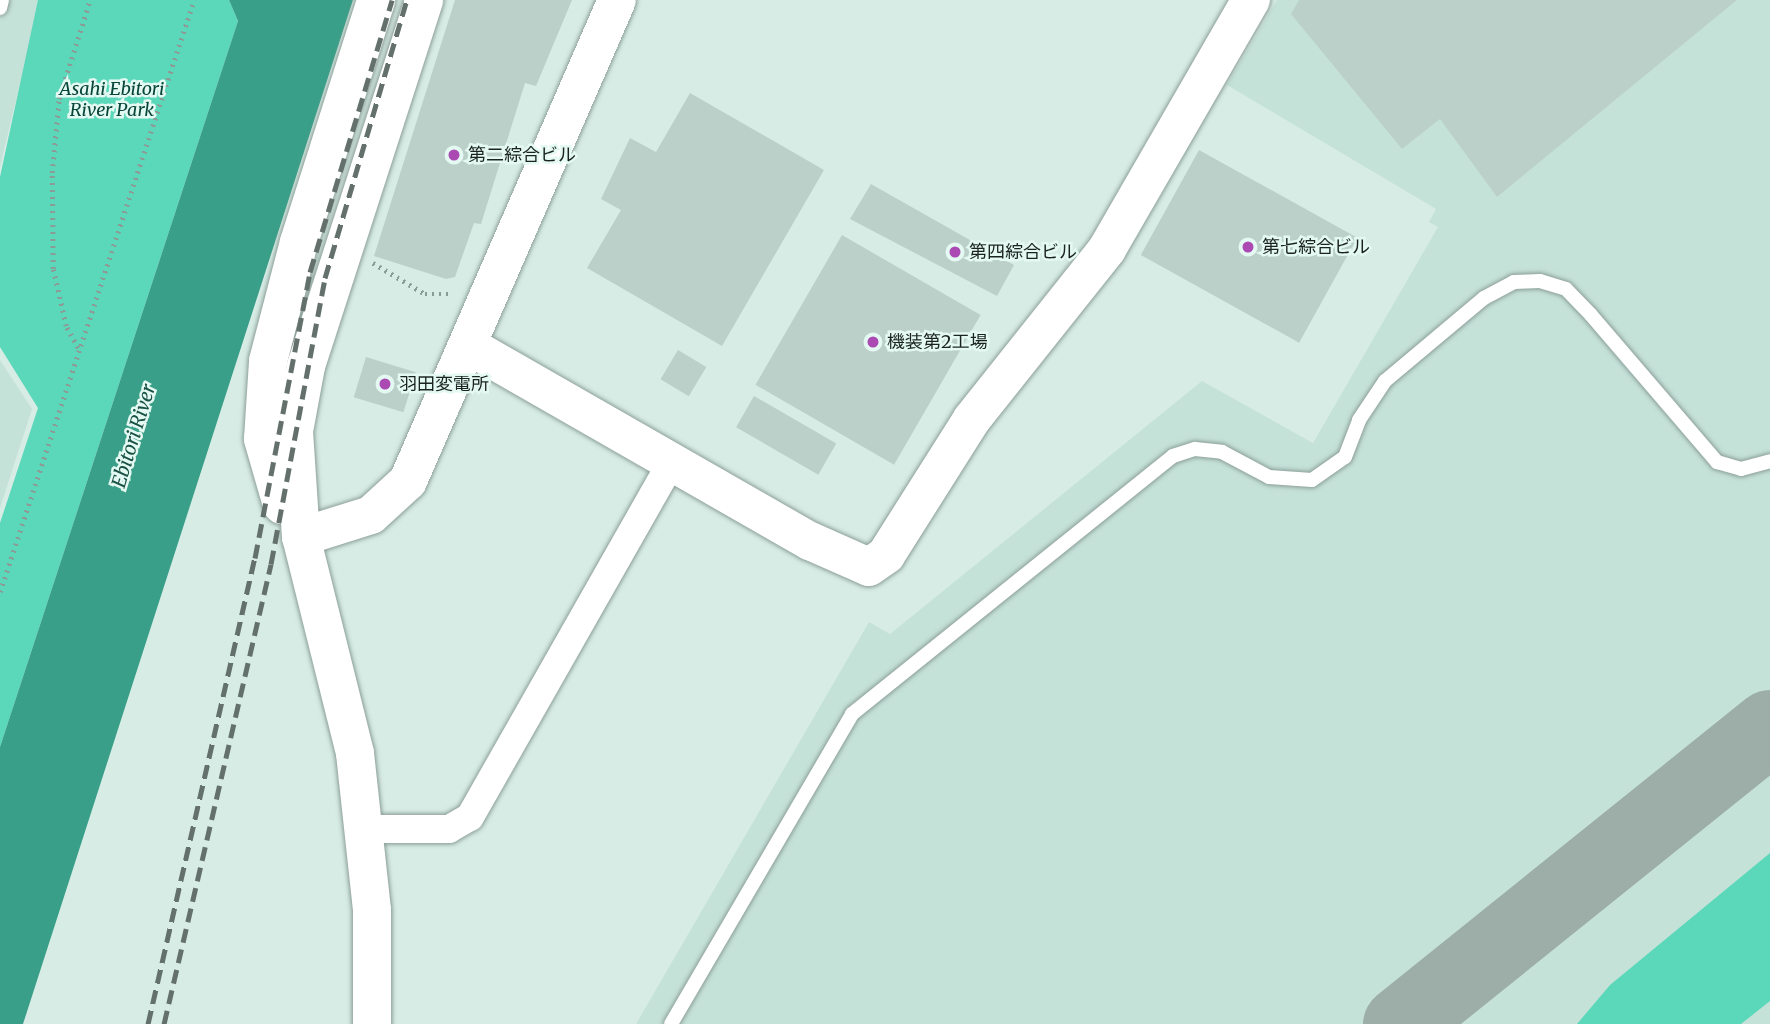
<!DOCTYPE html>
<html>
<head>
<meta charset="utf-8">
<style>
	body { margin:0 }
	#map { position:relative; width:1770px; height:1024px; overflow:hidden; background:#d7ece5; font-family:Merriweather,"Noto Sans JP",serif }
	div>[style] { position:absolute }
	.built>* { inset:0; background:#c5e2d9 }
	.green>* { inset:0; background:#5bd7ba }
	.water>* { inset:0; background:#399f88 }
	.taxiway>* { height:75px; margin:-37.5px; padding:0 37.5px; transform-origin:37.5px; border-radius:37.5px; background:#9daea8 }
	.building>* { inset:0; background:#bcd0ca; transform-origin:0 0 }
	.path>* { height:4.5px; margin-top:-2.25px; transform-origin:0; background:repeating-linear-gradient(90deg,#8b9b96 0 2px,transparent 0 7px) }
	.roads { filter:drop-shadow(0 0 2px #8c9f99) drop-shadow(0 0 2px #8c9f99) }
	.lane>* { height:14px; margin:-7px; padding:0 7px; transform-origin:7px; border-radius:7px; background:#fff }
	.street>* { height:28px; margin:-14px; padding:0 14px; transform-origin:14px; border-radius:14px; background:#fff }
	.secondary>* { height:38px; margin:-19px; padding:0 19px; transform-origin:19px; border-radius:19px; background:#fff }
	.rail>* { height:5px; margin-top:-2.5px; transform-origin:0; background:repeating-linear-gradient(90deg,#63706c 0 14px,transparent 0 21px) }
	.dots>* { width:19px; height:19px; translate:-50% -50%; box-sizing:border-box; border:4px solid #e4f9f2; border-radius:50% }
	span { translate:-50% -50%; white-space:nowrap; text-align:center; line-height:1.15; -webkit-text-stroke:5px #e4f9f2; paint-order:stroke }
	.park-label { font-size:18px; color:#09463a; font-style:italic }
	.poi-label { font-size:18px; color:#1b2321 }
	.left { translate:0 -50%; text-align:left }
	.water-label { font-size:19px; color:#195145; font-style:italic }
</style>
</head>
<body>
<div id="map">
	<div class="built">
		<i style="clip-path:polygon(0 0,40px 0,0 167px)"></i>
		<i style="clip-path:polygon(1277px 0,1770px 0,1770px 1024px,636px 1024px,869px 622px,890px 634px,1202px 381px,1313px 443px,1438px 227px,1429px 222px,1436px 209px,1227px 85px)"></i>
		<i style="clip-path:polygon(0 360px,32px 409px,0 508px)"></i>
	</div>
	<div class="green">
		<i style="clip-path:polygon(38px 0,229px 0,238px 21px,0 747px,0 523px,38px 408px,0 347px,0 177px)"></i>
		<i style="clip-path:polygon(1770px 853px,1770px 1001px,1741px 1024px,1577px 1024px,1610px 985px)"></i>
	</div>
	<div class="water">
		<i style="clip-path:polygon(229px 0,353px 0,23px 1024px,0 1024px,0 747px,238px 21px)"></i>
	</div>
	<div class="taxiway">
		<i style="left:1400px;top:1024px;width:474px;rotate:-38.8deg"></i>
	</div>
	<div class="building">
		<i style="clip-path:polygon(455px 0,572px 0,536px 86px,525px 83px,481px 224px,474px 223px,455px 277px,446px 279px,374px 256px)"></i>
		<i style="clip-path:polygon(1299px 0,1737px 0,1497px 197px,1440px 119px,1402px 149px,1291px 14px)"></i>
		<i style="clip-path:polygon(690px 93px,824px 170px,722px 346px,587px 268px,621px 210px,601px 199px,630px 138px,656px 152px)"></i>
		<i style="left:1199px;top:150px;width:181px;height:120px;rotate:29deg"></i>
		<i style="clip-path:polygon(871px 184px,1014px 265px,997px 296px,850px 219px)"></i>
		<i style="left:842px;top:235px;width:160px;height:173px;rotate:30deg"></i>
		<i style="left:678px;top:350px;width:33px;height:34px;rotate:31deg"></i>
		<i style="left:366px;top:357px;width:52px;height:42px;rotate:17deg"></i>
		<i style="left:754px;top:396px;width:95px;height:36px;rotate:30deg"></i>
	</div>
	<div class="path">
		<i style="left:373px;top:263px;width:61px;rotate:30.8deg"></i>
		<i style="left:425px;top:294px;width:28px"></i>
		<i style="left:78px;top:348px;width:25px;rotate:-119deg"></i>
		<i style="left:66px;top:326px;width:58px;rotate:-102.8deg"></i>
		<i style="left:53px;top:269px;width:96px;rotate:-90.6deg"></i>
		<i style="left:52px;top:173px;width:74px;rotate:-84.6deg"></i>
		<i style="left:59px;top:99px;width:104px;rotate:-72.6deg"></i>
		<i style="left:0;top:592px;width:623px;rotate:-71.86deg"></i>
	</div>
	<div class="roads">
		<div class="lane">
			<i style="left:0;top:8px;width:8px;rotate:-76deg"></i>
			<i style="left:671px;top:1024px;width:359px;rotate:-59.7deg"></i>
			<i style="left:852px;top:714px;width:412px;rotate:-38.8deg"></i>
			<i style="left:1173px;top:456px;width:23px;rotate:-18deg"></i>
			<i style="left:1195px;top:449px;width:27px;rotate:6deg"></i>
			<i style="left:1222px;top:452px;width:53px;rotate:28deg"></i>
			<i style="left:1269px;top:477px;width:43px;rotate:4deg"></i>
			<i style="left:1312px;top:480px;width:40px;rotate:-34.9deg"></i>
			<i style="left:1345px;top:457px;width:40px;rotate:-69deg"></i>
			<i style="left:1359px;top:420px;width:47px;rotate:-56.3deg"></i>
			<i style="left:1385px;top:381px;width:129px;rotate:-40deg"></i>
			<i style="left:1484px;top:298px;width:34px;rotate:-28deg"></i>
			<i style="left:1514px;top:282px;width:26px;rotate:-2deg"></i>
			<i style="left:1540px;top:281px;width:27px;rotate:17deg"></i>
			<i style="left:1566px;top:289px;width:36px;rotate:46deg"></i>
			<i style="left:1591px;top:315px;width:194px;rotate:49.4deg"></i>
			<i style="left:1717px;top:462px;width:25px;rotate:16deg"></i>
			<i style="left:1741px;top:469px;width:30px;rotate:-15deg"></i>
		</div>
		<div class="street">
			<i style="left:364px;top:829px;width:85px"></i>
			<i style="left:449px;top:829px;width:24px;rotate:-30deg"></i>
			<i style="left:470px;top:817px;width:411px;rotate:-60.4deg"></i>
		</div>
		<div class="secondary">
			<i style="left:469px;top:346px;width:393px;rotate:29.8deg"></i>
			<i style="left:810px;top:541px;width:64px;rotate:23.8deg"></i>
			<i style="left:869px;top:567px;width:21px;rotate:-35deg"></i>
			<i style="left:886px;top:555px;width:161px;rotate:-57.7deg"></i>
			<i style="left:972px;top:419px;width:217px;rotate:-51.5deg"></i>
			<i style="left:1107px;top:249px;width:288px;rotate:-60deg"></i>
			<i style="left:282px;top:505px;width:69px;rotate:-106.1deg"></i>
			<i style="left:263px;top:439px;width:78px;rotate:-86.3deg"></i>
			<i style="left:268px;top:361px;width:123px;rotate:-75.4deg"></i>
			<i style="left:299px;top:242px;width:254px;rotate:-72.3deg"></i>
			<i style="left:301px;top:537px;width:73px;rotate:-17.4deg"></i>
			<i style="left:371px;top:515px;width:50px;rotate:-42.6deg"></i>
			<i style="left:408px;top:481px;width:524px;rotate:-66.51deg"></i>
			<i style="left:372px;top:1024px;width:114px;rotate:-90deg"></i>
			<i style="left:372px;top:910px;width:158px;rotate:-96.2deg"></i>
			<i style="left:355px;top:753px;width:223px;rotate:-104deg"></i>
			<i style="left:301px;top:537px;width:106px;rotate:-93.8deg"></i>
			<i style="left:294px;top:431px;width:66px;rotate:-79.5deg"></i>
			<i style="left:306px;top:366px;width:385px;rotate:-72.1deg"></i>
		</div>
	</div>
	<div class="rail">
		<i style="left:148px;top:1024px;width:478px;rotate:-77.1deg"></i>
		<i style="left:255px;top:558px;width:291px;rotate:-79.1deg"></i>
		<i style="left:310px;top:272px;width:284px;rotate:-73.2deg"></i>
		<i style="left:164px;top:1024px;width:472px;rotate:-76.9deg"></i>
		<i style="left:271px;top:564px;width:291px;rotate:-79.3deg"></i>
		<i style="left:325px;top:278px;width:290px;rotate:-73.6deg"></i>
	</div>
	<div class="dots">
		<i style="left:454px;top:155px;background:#ab4ab2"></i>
		<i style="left:1248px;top:247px;background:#ab4ab2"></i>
		<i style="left:955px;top:252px;background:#ab4ab2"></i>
		<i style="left:873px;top:342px;background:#ab4ab2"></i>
		<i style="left:385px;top:384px;background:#ab4ab2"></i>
	</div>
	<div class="park-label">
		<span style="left:112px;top:100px">Asahi Ebitori<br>River Park</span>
	</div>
	<div class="poi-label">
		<span class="left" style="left:468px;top:155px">第二綜合ビル</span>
		<span class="left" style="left:1262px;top:247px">第七綜合ビル</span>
		<span class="left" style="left:969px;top:252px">第四綜合ビル</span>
		<span class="left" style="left:887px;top:342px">機装第2工場</span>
		<span class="left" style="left:399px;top:384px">羽田変電所</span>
	</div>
	<div class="water-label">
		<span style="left:134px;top:436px;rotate:-73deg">Ebitori River</span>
	</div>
</div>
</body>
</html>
